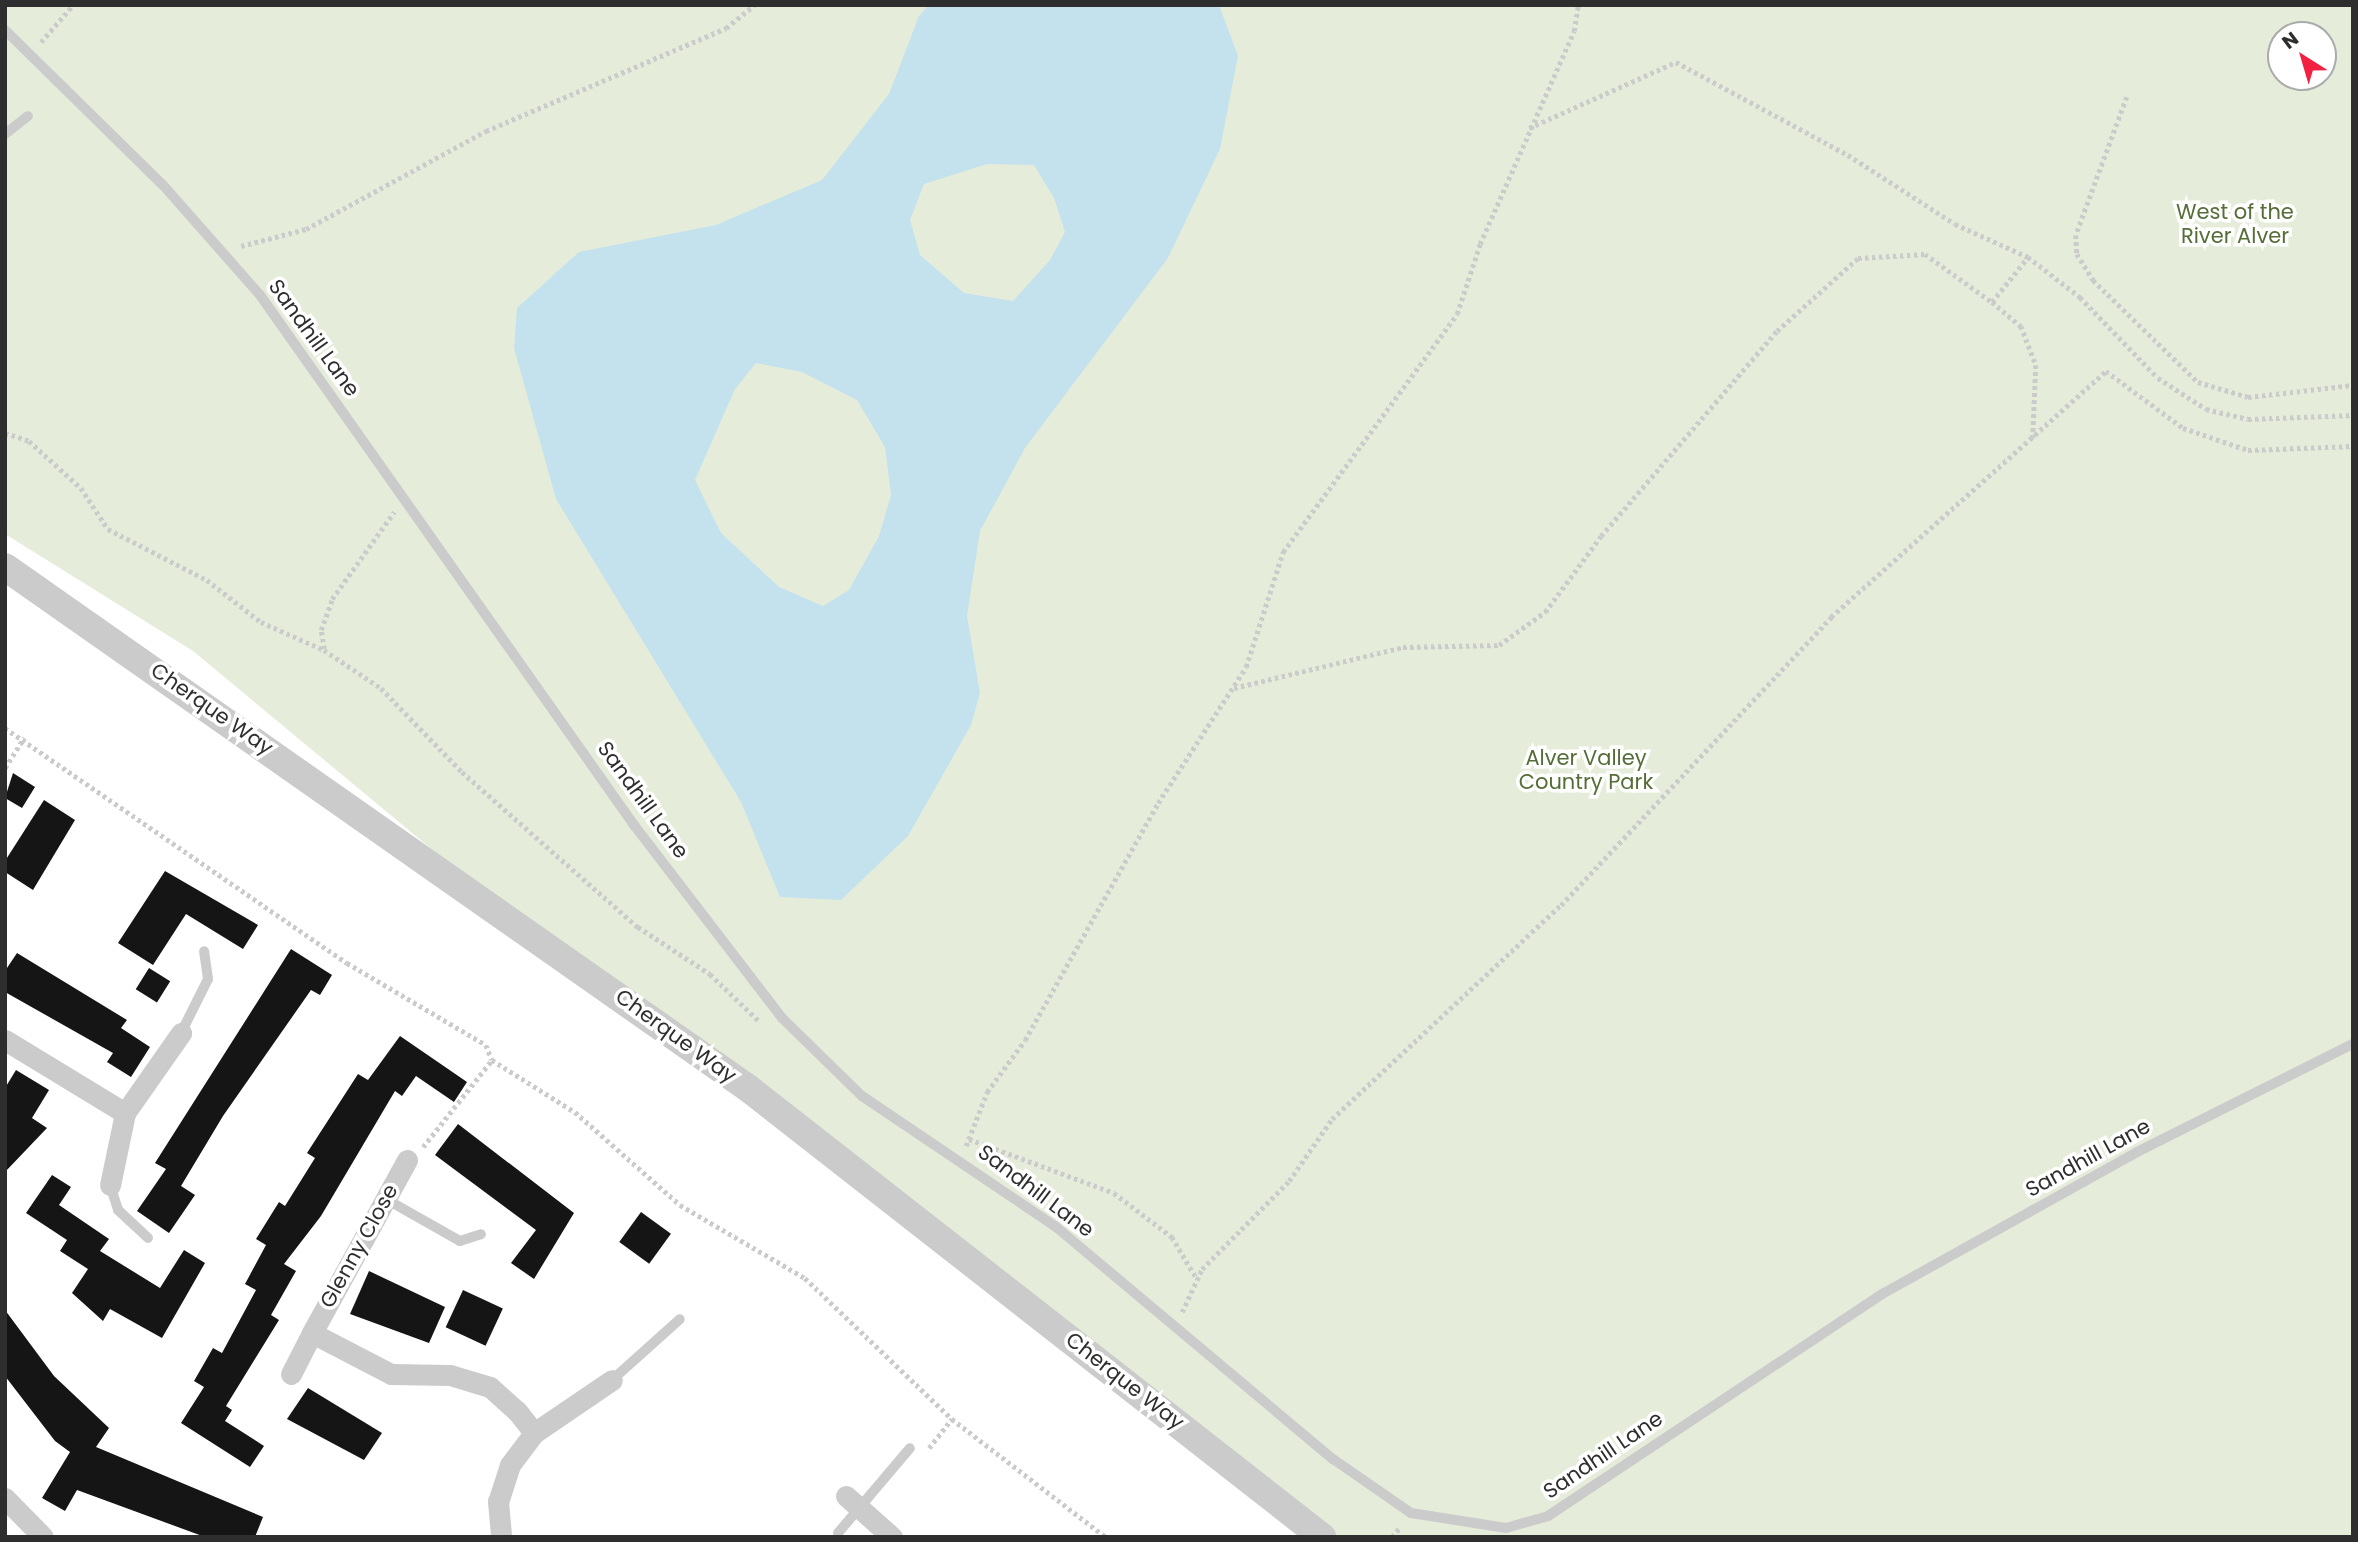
<!DOCTYPE html>
<html>
<head>
<meta charset="utf-8">
<style>
	body { margin:0 }
	#map { position:relative; width:2358px; height:1542px; overflow:hidden; background:#fff; font-family:Poppins,sans-serif }
	div>[style] { position:absolute }
	.green>* { inset:0; background:#e5edda }
	.water>* { inset:0; background:#c4e1ee }
	.building>* { inset:0; background:#151515; transform-origin:0 0 }
	.path>* { height:4.5px; margin-top:-2.25px; transform-origin:0; background:repeating-linear-gradient(90deg,#cbcbcb 0 3.5px,transparent 0 7px) }
	.service>* { height:10px; margin:-5px; padding:0 5px; transform-origin:5px; border-radius:5px; background:#cbcbcb }
	.minor>* { height:21px; margin:-10.5px; padding:0 10.5px; transform-origin:10.5px; border-radius:10.5px; background:#cbcbcb }
	.tertiary>* { height:28px; margin:-14px; padding:0 14px; transform-origin:14px; border-radius:14px; background:#cbcbcb }
	span { translate:-50% -50%; white-space:nowrap; text-align:center; line-height:1.15; -webkit-text-stroke:7px #fff; paint-order:stroke }
	.park-label { font-size:21px; color:#556d37 }
	.street-label { font-size:21px; color:#2e2e2e }
	.frame { position:absolute; inset:0; border:7px solid #2e2e2e; pointer-events:none }
	.north { position:absolute; left:2267px; top:21px; width:70px; height:70px; box-sizing:border-box; background:#fff; border:2px solid #ababab; border-radius:50%; rotate:323deg; font-size:19px; font-weight:700; line-height:28px; text-align:center; color:#2e2e2e }
	.north::after { content:''; display:block; margin:auto; width:24px; height:32px; background:#f32141; clip-path:polygon(50% 0,100% 100%,50% 72%,0 100%) }
</style>
</head>
<body>
<div id="map">
	<div class="green">
		<i style="clip-path:polygon(evenodd,5px 5px,2353px 5px,2353px 1537px,1322px 1537px,535px 935px,193px 651px,5px 534px,5px 5px,2281px 35px,2323px 35px,2323px 77px,2281px 77px,2281px 35px)"></i>
	</div>
	<div class="water">
		<i style="clip-path:polygon(evenodd,929px 5px,1219px 5px,1238px 56px,1220px 149px,1168px 258px,1025px 448px,980px 531px,967px 616px,980px 693px,971px 725px,908px 836px,841px 900px,780px 897px,741px 802px,556px 499px,514px 348px,517px 308px,579px 252px,716px 225px,822px 180px,889px 94px,919px 16px,929px 5px,987px 164px,1034px 165px,1054px 198px,1065px 232px,1050px 260px,1013px 301px,964px 293px,920px 255px,910px 220px,924px 184px,987px 164px,929px 5px,756px 363px,802px 372px,857px 400px,885px 447px,891px 495px,879px 536px,849px 590px,823px 606px,779px 587px,721px 533px,695px 480px,735px 389px,756px 363px)"></i>
	</div>
	<div class="building">
		<i style="clip-path:polygon(13px 773px,35px 787px,22px 808px,5px 798px)"></i>
		<i style="clip-path:polygon(44px 800px,75px 820px,33px 890px,5px 872px,5px 861px)"></i>
		<i style="clip-path:polygon(165px 871px,258px 925px,243px 949px,186px 914px,153px 965px,118px 943px)"></i>
		<i style="clip-path:polygon(291px 949px,332px 975px,320px 995px,311px 990px,223px 1116px,181px 1186px,195px 1195px,169px 1233px,137px 1211px,166px 1169px,155px 1163px)"></i>
		<i style="clip-path:polygon(17px 953px,127px 1020px,121px 1028px,150px 1047px,131px 1077px,107px 1062px,113px 1053px,5px 992px,5px 971px)"></i>
		<i style="left:149px;top:968px;width:25px;height:25px;rotate:32deg"></i>
		<i style="clip-path:polygon(400px 1036px,467px 1082px,454px 1102px,416px 1076px,402px 1096px,395px 1091px,321px 1216px,284px 1264px,296px 1271px,271px 1315px,279px 1320px,226px 1406px,232px 1410px,225px 1421px,264px 1446px,250px 1467px,181px 1423px,204px 1387px,194px 1381px,213px 1348px,222px 1353px,256px 1290px,245px 1284px,266px 1245px,256px 1239px,279px 1202px,285px 1206px,315px 1158px,307px 1153px,358px 1074px,368px 1080px)"></i>
		<i style="clip-path:polygon(16px 1070px,49px 1090px,32px 1118px,47px 1128px,5px 1172px,5px 1088px)"></i>
		<i style="clip-path:polygon(458px 1124px,574px 1213px,534px 1279px,511px 1263px,536px 1230px,435px 1155px)"></i>
		<i style="clip-path:polygon(52px 1175px,71px 1187px,59px 1205px,109px 1239px,100px 1251px,160px 1288px,184px 1250px,205px 1263px,162px 1338px,110px 1309px,103px 1321px,72px 1293px,88px 1269px,60px 1251px,67px 1240px,26px 1213px)"></i>
		<i style="left:641px;top:1212px;width:37px;height:37px;rotate:36deg"></i>
		<i style="clip-path:polygon(369px 1271px,445px 1307px,429px 1343px,350px 1314px)"></i>
		<i style="left:463px;top:1290px;width:44px;height:41px;rotate:25deg"></i>
		<i style="clip-path:polygon(5px 1310px,54px 1376px,109px 1428px,96px 1447px,263px 1517px,255px 1537px,205px 1537px,77px 1490px,65px 1511px,42px 1498px,70px 1452px,55px 1441px,5px 1376px)"></i>
		<i style="clip-path:polygon(308px 1388px,382px 1433px,364px 1460px,287px 1419px)"></i>
	</div>
	<div class="path">
		<i style="left:41px;top:42px;width:49px;rotate:-49.1deg"></i>
		<i style="left:2127px;top:97px;width:147px;rotate:110.3deg"></i>
		<i style="left:2076px;top:235px;width:19px;rotate:87deg"></i>
		<i style="left:2077px;top:254px;width:31px;rotate:58deg"></i>
		<i style="left:2093px;top:280px;width:146px;rotate:44.2deg"></i>
		<i style="left:2198px;top:382px;width:52px;rotate:16.7deg"></i>
		<i style="left:2248px;top:397px;width:106px;rotate:-6.5deg"></i>
		<i style="left:1529px;top:128px;width:161px;rotate:-24.2deg"></i>
		<i style="left:1676px;top:62px;width:196px;rotate:28.4deg"></i>
		<i style="left:1848px;top:155px;width:127px;rotate:32.8deg"></i>
		<i style="left:1955px;top:224px;width:80px;rotate:24.3deg"></i>
		<i style="left:2028px;top:257px;width:66px;rotate:37.6deg"></i>
		<i style="left:2080px;top:297px;width:112px;rotate:46.1deg"></i>
		<i style="left:2158px;top:378px;width:57px;rotate:32.9deg"></i>
		<i style="left:2206px;top:409px;width:43px;rotate:13.4deg"></i>
		<i style="left:2248px;top:419px;width:105px;rotate:-2.2deg"></i>
		<i style="left:241px;top:246px;width:67px;rotate:-14.7deg"></i>
		<i style="left:306px;top:229px;width:205px;rotate:-28.6deg"></i>
		<i style="left:486px;top:131px;width:261px;rotate:-23.2deg"></i>
		<i style="left:726px;top:28px;width:36px;rotate:-39deg"></i>
		<i style="left:1992px;top:302px;width:38px;rotate:40deg"></i>
		<i style="left:2021px;top:326px;width:42px;rotate:69deg"></i>
		<i style="left:2036px;top:365px;width:73px;rotate:92.4deg"></i>
		<i style="left:5px;top:433px;width:25px;rotate:18deg"></i>
		<i style="left:29px;top:441px;width:70px;rotate:42.1deg"></i>
		<i style="left:81px;top:488px;width:49px;rotate:56.6deg"></i>
		<i style="left:108px;top:529px;width:111px;rotate:27.3deg"></i>
		<i style="left:207px;top:580px;width:68px;rotate:37.9deg"></i>
		<i style="left:261px;top:622px;width:69px;rotate:24deg"></i>
		<i style="left:324px;top:650px;width:69px;rotate:33.7deg"></i>
		<i style="left:381px;top:688px;width:117px;rotate:46deg"></i>
		<i style="left:462px;top:772px;width:235px;rotate:41.4deg"></i>
		<i style="left:638px;top:927px;width:86px;rotate:33.1deg"></i>
		<i style="left:710px;top:974px;width:68px;rotate:43.8deg"></i>
		<i style="left:324px;top:649px;width:19px;rotate:-99deg"></i>
		<i style="left:321px;top:630px;width:33px;rotate:-70deg"></i>
		<i style="left:332px;top:599px;width:107px;rotate:-54.5deg"></i>
		<i style="left:1234px;top:688px;width:174px;rotate:-13.6deg"></i>
		<i style="left:1403px;top:647px;width:96px;rotate:-1.2deg"></i>
		<i style="left:1499px;top:645px;width:57px;rotate:-35.7deg"></i>
		<i style="left:1545px;top:612px;width:94px;rotate:-53.6deg"></i>
		<i style="left:1601px;top:536px;width:270px;rotate:-49.4deg"></i>
		<i style="left:1777px;top:331px;width:109px;rotate:-42deg"></i>
		<i style="left:1858px;top:258px;width:67px;rotate:-3.4deg"></i>
		<i style="left:1925px;top:254px;width:82px;rotate:35.6deg"></i>
		<i style="left:1992px;top:302px;width:58px;rotate:-51.3deg"></i>
		<i style="left:5px;top:728px;width:415px;rotate:34.5deg"></i>
		<i style="left:347px;top:963px;width:161px;rotate:30.5deg"></i>
		<i style="left:486px;top:1045px;width:16px;rotate:68deg"></i>
		<i style="left:492px;top:1060px;width:98px;rotate:32.1deg"></i>
		<i style="left:575px;top:1112px;width:140px;rotate:41.5deg"></i>
		<i style="left:680px;top:1205px;width:145px;rotate:30.3deg"></i>
		<i style="left:805px;top:1278px;width:204px;rotate:43.8deg"></i>
		<i style="left:952px;top:1419px;width:194px;rotate:37.5deg"></i>
		<i style="left:5px;top:768px;width:36px;rotate:-58deg"></i>
		<i style="left:969px;top:1139px;width:155px;rotate:20.4deg"></i>
		<i style="left:1114px;top:1193px;width:73px;rotate:37.2deg"></i>
		<i style="left:1172px;top:1237px;width:49px;rotate:59.2deg"></i>
		<i style="left:966px;top:1146px;width:58px;rotate:-68.7deg"></i>
		<i style="left:987px;top:1092px;width:64px;rotate:-53.8deg"></i>
		<i style="left:1025px;top:1040px;width:272px;rotate:-60.7deg"></i>
		<i style="left:1158px;top:803px;width:162px;rotate:-57.1deg"></i>
		<i style="left:1246px;top:667px;width:121px;rotate:-72.2deg"></i>
		<i style="left:1283px;top:552px;width:295px;rotate:-53.8deg"></i>
		<i style="left:1457px;top:314px;width:74px;rotate:-71.8deg"></i>
		<i style="left:1480px;top:244px;width:233px;rotate:-66.2deg"></i>
		<i style="left:1574px;top:31px;width:26px;rotate:-81deg"></i>
		<i style="left:423px;top:1147px;width:111px;rotate:-51.6deg"></i>
		<i style="left:1182px;top:1312px;width:47px;rotate:-65.1deg"></i>
		<i style="left:1202px;top:1269px;width:124px;rotate:-45.3deg"></i>
		<i style="left:1289px;top:1181px;width:75px;rotate:-55.3deg"></i>
		<i style="left:1332px;top:1119px;width:313px;rotate:-43.1deg"></i>
		<i style="left:1561px;top:905px;width:395px;rotate:-46.8deg"></i>
		<i style="left:1831px;top:617px;width:369px;rotate:-41.8deg"></i>
		<i style="left:2106px;top:371px;width:96px;rotate:36.5deg"></i>
		<i style="left:2183px;top:428px;width:69px;rotate:18.7deg"></i>
		<i style="left:2248px;top:450px;width:105px;rotate:-2.2deg"></i>
		<i style="left:929px;top:1448px;width:37px;rotate:-52deg"></i>
		<i style="left:1392px;top:1537px;width:13px;rotate:-51deg"></i>
	</div>
	<div class="service">
		<i style="left:5px;top:30px;width:221px;rotate:44.5deg"></i>
		<i style="left:163px;top:185px;width:147px;rotate:48.6deg"></i>
		<i style="left:260px;top:295px;width:649px;rotate:54.79deg"></i>
		<i style="left:634px;top:825px;width:243px;rotate:52.5deg"></i>
		<i style="left:782px;top:1018px;width:112px;rotate:44.3deg"></i>
		<i style="left:862px;top:1096px;width:233px;rotate:34deg"></i>
		<i style="left:1055px;top:1226px;width:363px;rotate:40deg"></i>
		<i style="left:1333px;top:1459px;width:95px;rotate:34.7deg"></i>
		<i style="left:1411px;top:1513px;width:96px;rotate:9deg"></i>
		<i style="left:1506px;top:1528px;width:44px;rotate:-15.9deg"></i>
		<i style="left:1548px;top:1516px;width:403px;rotate:-33.6deg"></i>
		<i style="left:1884px;top:1293px;width:290px;rotate:-29.1deg"></i>
		<i style="left:2137px;top:1152px;width:241px;rotate:-26.6deg"></i>
		<i style="left:5px;top:134px;width:29px;rotate:-38deg"></i>
		<i style="left:181px;top:1033px;width:60px;rotate:-63.4deg"></i>
		<i style="left:208px;top:979px;width:28px;rotate:-98deg"></i>
		<i style="left:110px;top:1185px;width:26px;rotate:72deg"></i>
		<i style="left:118px;top:1210px;width:41px;rotate:43deg"></i>
		<i style="left:384px;top:1198px;width:87px;rotate:29.5deg"></i>
		<i style="left:460px;top:1241px;width:22px;rotate:-18deg"></i>
		<i style="left:612px;top:1380px;width:91px;rotate:-41.9deg"></i>
		<i style="left:838px;top:1533px;width:111px;rotate:-49.7deg"></i>
	</div>
	<div class="minor">
		<i style="left:5px;top:1040px;width:140px;rotate:31.3deg"></i>
		<i style="left:407px;top:1160px;width:197px;rotate:118.8deg"></i>
		<i style="left:312px;top:1333px;width:89px;rotate:27.4deg"></i>
		<i style="left:391px;top:1374px;width:59px;rotate:1deg"></i>
		<i style="left:450px;top:1375px;width:42px;rotate:16.7deg"></i>
		<i style="left:490px;top:1387px;width:36px;rotate:42deg"></i>
		<i style="left:517px;top:1411px;width:28px;rotate:52deg"></i>
		<i style="left:534px;top:1433px;width:40px;rotate:127deg"></i>
		<i style="left:510px;top:1465px;width:38px;rotate:108deg"></i>
		<i style="left:498px;top:1501px;width:36px;rotate:85deg"></i>
		<i style="left:110px;top:1185px;width:74px;rotate:-78.2deg"></i>
		<i style="left:125px;top:1113px;width:98px;rotate:-55deg"></i>
		<i style="left:291px;top:1374px;width:46px;rotate:-62.9deg"></i>
		<i style="left:534px;top:1433px;width:94px;rotate:-34.2deg"></i>
		<i style="left:846px;top:1496px;width:62px;rotate:41.7deg"></i>
		<i style="left:5px;top:1498px;width:54px;rotate:45.7deg"></i>
	</div>
	<div class="tertiary">
		<i style="left:5px;top:567px;width:907px;rotate:35.04deg"></i>
		<i style="left:748px;top:1088px;width:729px;rotate:38.03deg"></i>
	</div>
	<div class="park-label">
		<span style="left:2235px;top:224px">West of the<br>River Alver</span>
		<span style="left:1586px;top:770px">Alver Valley<br>Country Park</span>
	</div>
	<div class="street-label">
		<span style="left:314px;top:338px;rotate:54deg">Sandhill Lane</span>
		<span style="left:212px;top:709px;rotate:35deg">Cherque Way</span>
		<span style="left:643px;top:800px;rotate:54deg">Sandhill Lane</span>
		<span style="left:676px;top:1036px;rotate:36deg">Cherque Way</span>
		<span style="left:2088px;top:1158px;rotate:-29deg">Sandhill Lane</span>
		<span style="left:1036px;top:1191px;rotate:37deg">Sandhill Lane</span>
		<span style="left:359px;top:1246px;rotate:-61deg">Glenny Close</span>
		<span style="left:1125px;top:1381px;rotate:38deg">Cherque Way</span>
		<span style="left:1603px;top:1455px;rotate:-34deg">Sandhill Lane</span>
	</div>
	<div class="frame"></div>
	<div class="north">N</div>
</div>
</body>
</html>
